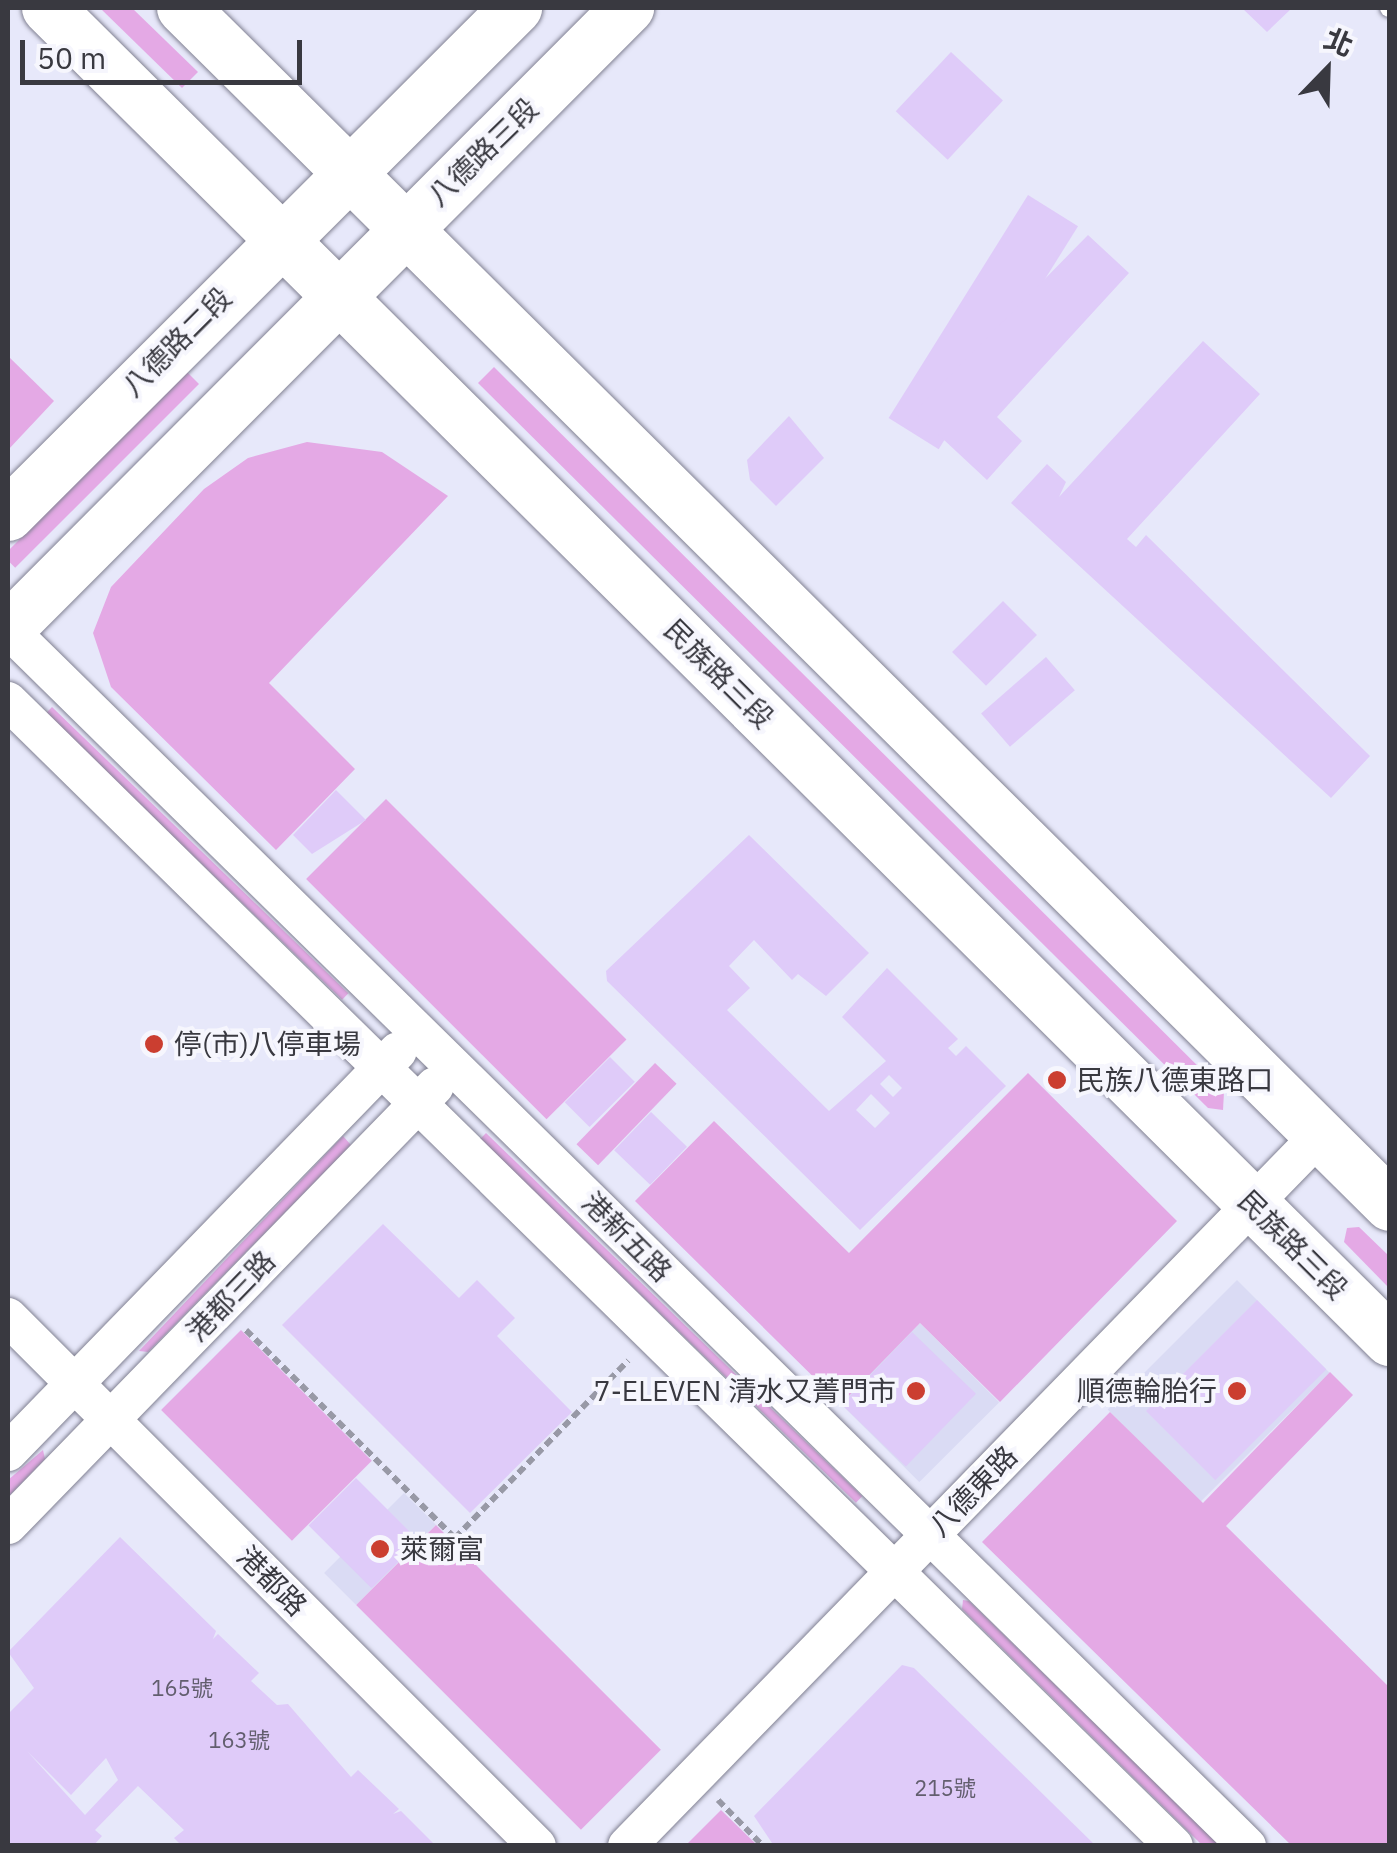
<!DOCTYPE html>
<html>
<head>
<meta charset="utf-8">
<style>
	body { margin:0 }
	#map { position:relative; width:1397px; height:1853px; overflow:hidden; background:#e7e8fa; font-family:"IBM Plex Sans","Noto Sans TC",sans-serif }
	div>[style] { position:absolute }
	.built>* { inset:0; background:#dadbf4; transform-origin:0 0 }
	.green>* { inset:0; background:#e4a9e5; transform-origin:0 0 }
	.building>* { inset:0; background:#dfcbf9; transform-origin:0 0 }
	.path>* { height:6px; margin-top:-3px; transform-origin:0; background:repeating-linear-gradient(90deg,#9899a6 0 8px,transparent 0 13px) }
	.roads { filter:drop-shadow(0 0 2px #818192) drop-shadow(0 0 2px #818192) }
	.lane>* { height:18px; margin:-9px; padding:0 9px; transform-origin:9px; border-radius:9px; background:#fff }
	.street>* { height:38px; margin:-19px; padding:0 19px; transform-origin:19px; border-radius:19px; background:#fff }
	.secondary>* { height:52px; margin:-26px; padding:0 26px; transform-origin:26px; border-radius:26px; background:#fff }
	.dots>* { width:28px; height:28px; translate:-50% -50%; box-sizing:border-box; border:5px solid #f6f6fd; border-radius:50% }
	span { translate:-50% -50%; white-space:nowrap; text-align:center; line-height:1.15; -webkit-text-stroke:8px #f6f6fd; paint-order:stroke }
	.number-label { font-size:22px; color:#625e6e }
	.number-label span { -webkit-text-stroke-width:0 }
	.street-label { font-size:28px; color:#393940 }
	.poi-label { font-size:28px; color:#393940 }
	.left { translate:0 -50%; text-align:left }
	.right { translate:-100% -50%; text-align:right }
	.frame { position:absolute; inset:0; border:10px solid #393940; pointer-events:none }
	.north { position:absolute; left:1277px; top:20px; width:100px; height:100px; -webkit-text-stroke:8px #f6f6fd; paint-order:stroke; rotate:23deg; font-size:28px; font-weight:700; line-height:40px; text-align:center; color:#393940 }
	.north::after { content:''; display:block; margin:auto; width:35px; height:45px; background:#393940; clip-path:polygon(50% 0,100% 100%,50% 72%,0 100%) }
	.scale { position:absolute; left:20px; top:40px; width:282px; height:45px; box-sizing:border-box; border:5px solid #393940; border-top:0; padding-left:12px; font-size:30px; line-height:35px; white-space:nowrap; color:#393940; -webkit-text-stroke:8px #f6f6fd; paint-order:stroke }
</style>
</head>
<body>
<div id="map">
	<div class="built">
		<i style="left:1237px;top:1280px;width:131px;height:183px;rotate:45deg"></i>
		<i style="left:920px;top:1323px;width:112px;height:113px;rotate:45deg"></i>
		<i style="left:404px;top:1493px;width:45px;height:113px;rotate:45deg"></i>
	</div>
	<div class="green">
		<i style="clip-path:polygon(100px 8px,132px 8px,198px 72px,182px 88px)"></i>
		<i style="clip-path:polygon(8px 356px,54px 401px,8px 450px)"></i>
		<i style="clip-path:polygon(494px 367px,1224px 1092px,1223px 1110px,1208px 1108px,478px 383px)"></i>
		<i style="left:187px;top:372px;width:17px;height:260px;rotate:45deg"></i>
		<i style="clip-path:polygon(307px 442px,382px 452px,448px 496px,269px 683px,355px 769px,276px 850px,111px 687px,93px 633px,111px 587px,204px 489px,248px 458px)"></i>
		<i style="left:52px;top:707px;width:412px;height:9px;rotate:44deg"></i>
		<i style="left:386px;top:799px;width:340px;height:113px;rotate:45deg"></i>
		<i style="left:655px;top:1063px;width:30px;height:113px;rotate:44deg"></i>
		<i style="clip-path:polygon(1028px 1073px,1177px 1221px,1000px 1402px,920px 1323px,841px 1404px,635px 1201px,714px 1121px,849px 1253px)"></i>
		<i style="left:486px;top:1133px;width:523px;height:9px;rotate:44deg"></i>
		<i style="clip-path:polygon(343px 1136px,351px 1145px,148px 1352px,139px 1351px)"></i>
		<i style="clip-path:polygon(1359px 1227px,1389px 1256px,1389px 1288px,1344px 1242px,1347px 1228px)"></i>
		<i style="left:241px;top:1330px;width:185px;height:113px;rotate:45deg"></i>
		<i style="clip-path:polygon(1330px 1372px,1353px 1395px,1226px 1526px,1389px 1687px,1389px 1845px,1291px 1845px,982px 1542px,1110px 1412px,1203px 1503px)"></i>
		<i style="clip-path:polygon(43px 1450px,45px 1459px,8px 1497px,8px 1480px)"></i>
		<i style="left:436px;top:1525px;width:318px;height:113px;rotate:45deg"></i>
		<i style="clip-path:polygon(963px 1600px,969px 1601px,1219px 1845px,1202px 1845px,962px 1609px)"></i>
		<i style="clip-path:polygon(721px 1810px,757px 1845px,686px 1845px)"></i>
	</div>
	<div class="building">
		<i style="clip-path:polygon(1242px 8px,1292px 8px,1267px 32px)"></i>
		<i style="left:951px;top:52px;width:71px;height:81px;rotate:43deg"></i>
		<i style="left:1028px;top:195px;width:59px;height:263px;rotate:32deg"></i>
		<i style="clip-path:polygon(1088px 235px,1129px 273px,997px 417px,1022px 441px,987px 480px,914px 412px)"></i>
		<i style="clip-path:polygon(1203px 341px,1260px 394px,1127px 539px,1136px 547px,1146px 535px,1370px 756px,1331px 798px,1011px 503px,1047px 464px,1066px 482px,1059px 497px)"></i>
		<i style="clip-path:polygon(789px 416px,824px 458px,776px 506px,750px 480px,747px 460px)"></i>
		<i style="left:1003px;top:601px;width:48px;height:72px;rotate:45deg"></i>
		<i style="left:1046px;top:657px;width:44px;height:86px;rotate:49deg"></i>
		<i style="clip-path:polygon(336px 790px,366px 820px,312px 854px,293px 835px)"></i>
		<i style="clip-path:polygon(evenodd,749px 835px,869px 953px,826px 996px,798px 974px,792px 980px,754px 940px,729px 966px,750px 988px,727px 1010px,829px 1111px,886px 1061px,842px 1017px,887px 968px,958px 1039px,948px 1048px,956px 1056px,966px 1046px,1006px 1086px,860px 1230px,607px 981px,606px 971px,749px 835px,889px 1075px,902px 1088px,893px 1097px,880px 1084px,889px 1075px,749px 835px,871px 1094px,890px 1113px,875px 1128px,856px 1110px,871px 1094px)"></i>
		<i style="left:610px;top:1057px;width:35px;height:64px;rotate:45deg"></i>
		<i style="left:651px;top:1112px;width:50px;height:53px;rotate:44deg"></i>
		<i style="clip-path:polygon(383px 1224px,459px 1298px,477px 1280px,515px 1318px,497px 1336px,572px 1412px,470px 1513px,282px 1325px)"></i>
		<i style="left:1257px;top:1300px;width:98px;height:157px;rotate:45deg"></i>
		<i style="left:912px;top:1332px;width:89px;height:101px;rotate:44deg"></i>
		<i style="left:356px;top:1478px;width:89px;height:67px;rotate:45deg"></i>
		<i style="clip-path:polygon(evenodd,120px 1537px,216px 1631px,213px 1639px,218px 1634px,259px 1673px,251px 1681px,277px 1705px,288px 1704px,351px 1777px,358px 1770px,399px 1809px,393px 1814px,401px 1811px,436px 1846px,182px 1846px,174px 1838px,184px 1830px,138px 1786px,95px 1830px,102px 1836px,93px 1846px,8px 1846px,8px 1714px,34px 1688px,8px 1652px,120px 1537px,27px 1751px,71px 1795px,106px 1758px,118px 1780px,85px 1815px,27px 1751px)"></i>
		<i style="clip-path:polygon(902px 1665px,914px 1668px,1096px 1846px,774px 1846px,754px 1816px)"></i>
	</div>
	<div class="path">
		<i style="left:246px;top:1330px;width:295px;rotate:44.9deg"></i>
		<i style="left:455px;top:1538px;width:248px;rotate:-45.7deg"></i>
		<i style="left:718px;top:1800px;width:64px;rotate:45.6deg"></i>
	</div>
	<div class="roads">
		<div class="lane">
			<i style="left:1389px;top:8px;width:1px"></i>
		</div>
		<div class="street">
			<i style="left:8px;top:629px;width:1737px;rotate:44.49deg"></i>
			<i style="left:8px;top:701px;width:1634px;rotate:44.48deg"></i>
			<i style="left:8px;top:1317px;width:748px;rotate:45deg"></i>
			<i style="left:8px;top:1452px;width:559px;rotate:-45.8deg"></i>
			<i style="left:8px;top:1525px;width:612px;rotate:-45.79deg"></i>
			<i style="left:627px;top:1846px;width:991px;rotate:-45.74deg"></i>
		</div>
		<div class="secondary">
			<i style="left:48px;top:8px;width:1891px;rotate:44.79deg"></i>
			<i style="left:183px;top:8px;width:1700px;rotate:44.76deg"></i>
			<i style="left:8px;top:515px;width:718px;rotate:-44.94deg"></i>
			<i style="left:8px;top:629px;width:878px;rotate:-45.05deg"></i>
		</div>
	</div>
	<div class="dots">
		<i style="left:154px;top:1044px;background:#cb3e30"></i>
		<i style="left:1057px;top:1080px;background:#cb3e30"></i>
		<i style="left:916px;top:1391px;background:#cb3e30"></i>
		<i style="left:1237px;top:1391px;background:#cb3e30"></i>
		<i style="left:380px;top:1549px;background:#cb3e30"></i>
	</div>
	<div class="number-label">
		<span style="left:182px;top:1688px">165號</span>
		<span style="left:239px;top:1740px">163號</span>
		<span style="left:945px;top:1788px">215號</span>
	</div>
	<div class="street-label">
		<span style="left:483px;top:152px;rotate:-44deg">八德路三段</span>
		<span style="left:177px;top:342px;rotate:-45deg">八德路二段</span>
		<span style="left:719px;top:674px;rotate:45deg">民族路三段</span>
		<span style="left:627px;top:1237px;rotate:45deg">港新五路</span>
		<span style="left:1293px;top:1245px;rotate:45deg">民族路三段</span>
		<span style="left:231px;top:1296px;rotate:-46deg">港都三路</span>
		<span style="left:973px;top:1491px;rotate:-46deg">八德東路</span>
		<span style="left:272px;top:1581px;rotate:45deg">港都路</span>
	</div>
	<div class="poi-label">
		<span class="left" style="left:174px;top:1044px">停(市)八停車場</span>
		<span class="left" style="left:1077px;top:1080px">民族八德東路口</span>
		<span class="right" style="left:896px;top:1391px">7-ELEVEN 清水又菁門市</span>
		<span class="right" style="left:1217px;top:1391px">順德輪胎行</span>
		<span class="left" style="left:400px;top:1549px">萊爾富</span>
	</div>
	<div class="frame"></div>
	<div class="north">北</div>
	<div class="scale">50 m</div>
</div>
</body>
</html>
